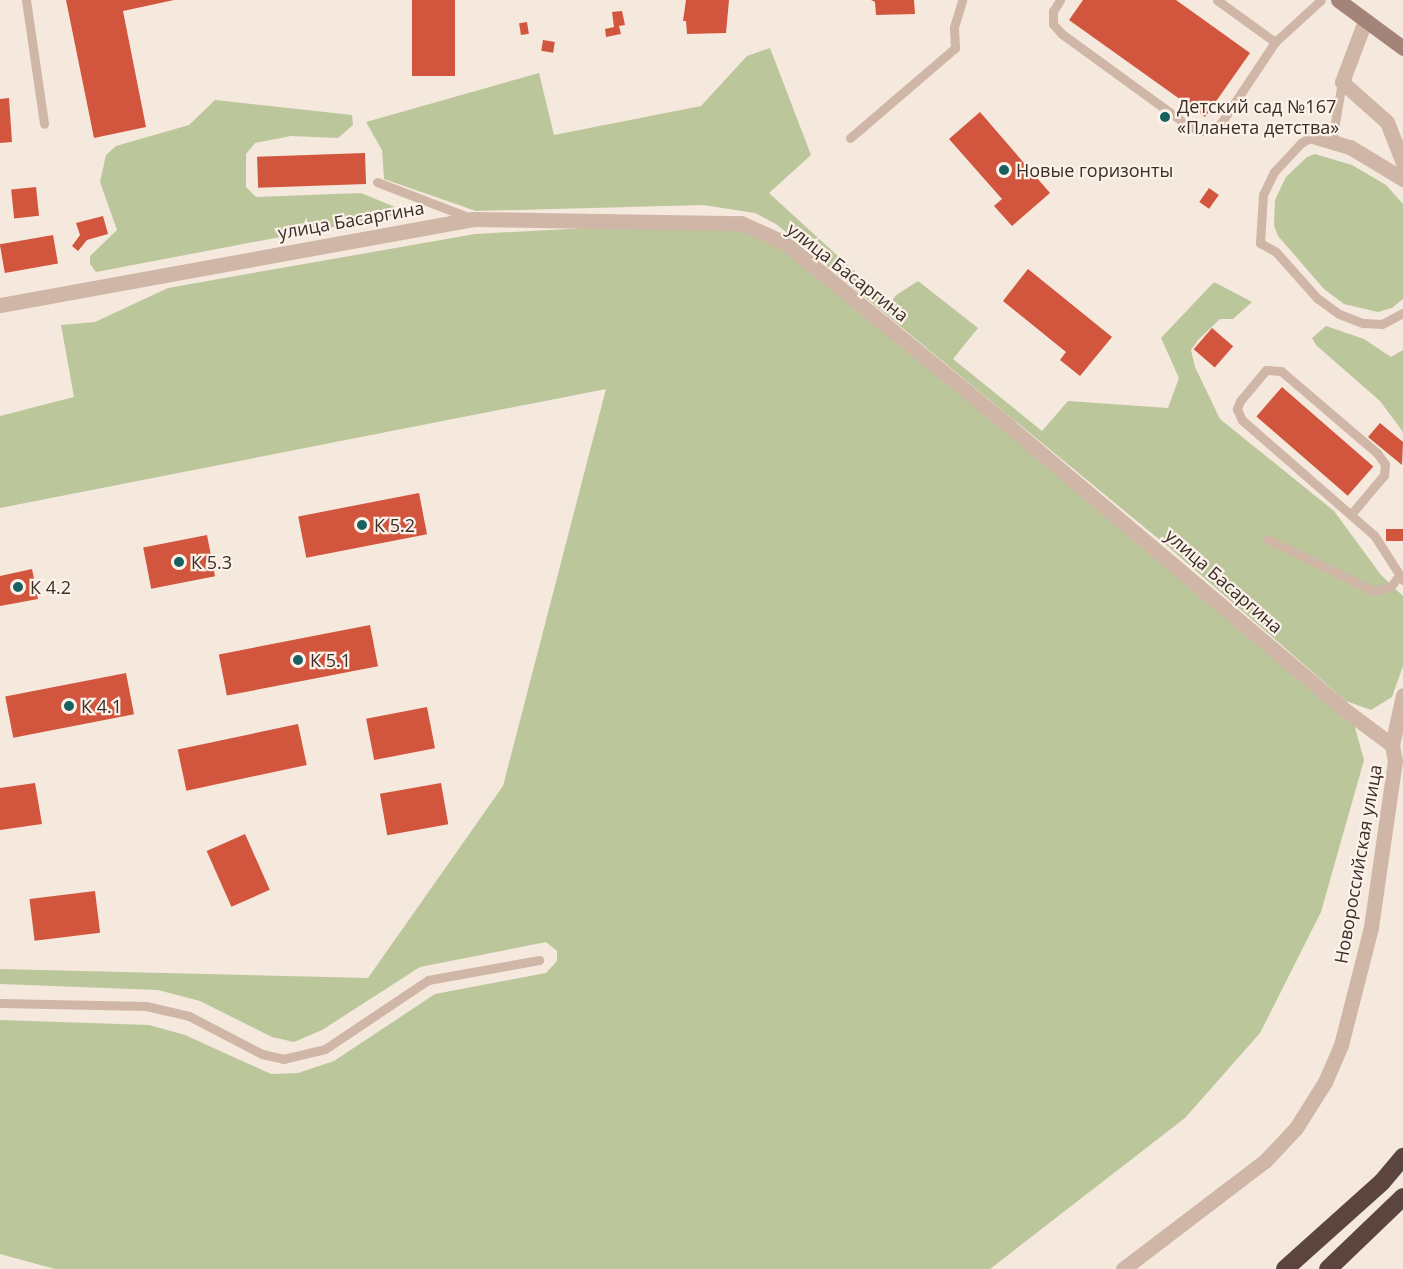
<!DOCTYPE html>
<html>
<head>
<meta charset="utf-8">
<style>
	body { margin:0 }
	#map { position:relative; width:1403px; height:1269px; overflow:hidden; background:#f5e8dd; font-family:"Open Sans",sans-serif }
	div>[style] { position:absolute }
	.green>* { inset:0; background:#bbc69b }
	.building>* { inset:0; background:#d2563e; transform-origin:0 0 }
	.lane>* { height:9px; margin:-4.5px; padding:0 4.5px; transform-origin:4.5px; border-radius:4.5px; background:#cfb6a7 }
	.street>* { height:15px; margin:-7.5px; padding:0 7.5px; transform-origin:7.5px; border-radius:7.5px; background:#cfb6a7 }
	.secondary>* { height:15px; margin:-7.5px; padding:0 7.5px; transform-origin:7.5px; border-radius:7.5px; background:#a38478 }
	.highway>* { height:18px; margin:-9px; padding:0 9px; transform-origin:9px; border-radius:9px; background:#5c453f }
	.dots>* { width:16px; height:16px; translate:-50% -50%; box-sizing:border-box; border:3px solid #fcf2ea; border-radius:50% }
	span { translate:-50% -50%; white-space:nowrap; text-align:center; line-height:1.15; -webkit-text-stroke:4.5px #fcf2ea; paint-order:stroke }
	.poi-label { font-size:18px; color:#3b2d28 }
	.left { translate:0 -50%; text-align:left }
	.street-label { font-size:18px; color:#3b2d28 }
</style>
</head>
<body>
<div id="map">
	<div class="green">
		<i style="clip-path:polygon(770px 48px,811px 155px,769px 193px,887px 301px,918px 281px,978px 328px,953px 359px,1042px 431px,1068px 401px,1168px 408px,1179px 378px,1161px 338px,1214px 282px,1252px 302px,1233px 319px,1220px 319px,1199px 339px,1191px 350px,1195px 367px,1220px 419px,1334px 511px,1381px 575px,1403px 596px,1403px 666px,1392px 697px,1371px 710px,1346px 701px,1172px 550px,776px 224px,755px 213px,703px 205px,476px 211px,384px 179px,382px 150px,366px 122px,539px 73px,554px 135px,701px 106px,747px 56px)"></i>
		<i style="clip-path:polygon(215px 100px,352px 115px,353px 125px,338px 138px,291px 136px,255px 143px,246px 154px,246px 187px,256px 197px,361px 193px,395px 207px,396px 215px,96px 272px,90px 264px,90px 256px,117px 230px,100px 182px,106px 155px,116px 146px,189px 125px)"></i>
		<i style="clip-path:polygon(1315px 154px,1352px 165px,1386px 185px,1403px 204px,1403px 299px,1392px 308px,1378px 312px,1344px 304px,1324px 289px,1278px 236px,1274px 225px,1275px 200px,1286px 177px,1307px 157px)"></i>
		<i style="clip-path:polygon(679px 223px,740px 230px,777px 243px,1351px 713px,1364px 760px,1321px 912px,1260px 1033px,1185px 1118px,990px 1269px,55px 1269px,0 1254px,0 1020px,149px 1025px,185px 1035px,271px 1074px,298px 1073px,334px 1061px,435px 994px,546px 973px,557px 961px,557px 951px,546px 942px,420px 967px,322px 1030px,294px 1042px,272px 1037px,200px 1001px,158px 990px,0 984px,0 969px,368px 978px,503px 786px,606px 389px,0 508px,0 416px,74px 397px,61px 325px,95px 322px,168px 288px,475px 234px)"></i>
		<i style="clip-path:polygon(1326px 326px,1364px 339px,1391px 357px,1403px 350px,1403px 432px,1380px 401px,1316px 345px,1312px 338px)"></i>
	</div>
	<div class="building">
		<i style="clip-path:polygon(66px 0,174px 0,123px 11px,146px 127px,94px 138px)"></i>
		<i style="left:412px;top:0;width:43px;height:76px"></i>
		<i style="clip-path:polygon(686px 0,729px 0,726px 33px,687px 34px,686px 21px,683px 21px)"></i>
		<i style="clip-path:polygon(871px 0,914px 0,915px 14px,876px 15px,875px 2px)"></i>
		<i style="clip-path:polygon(1083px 0,1176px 0,1250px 53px,1205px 117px,1069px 20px)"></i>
		<i style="clip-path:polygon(622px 11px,625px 25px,619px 26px,621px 34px,606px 37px,605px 29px,614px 27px,612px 12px)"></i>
		<i style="left:527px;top:22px;width:12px;height:8px;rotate:81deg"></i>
		<i style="left:543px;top:40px;width:12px;height:11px;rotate:9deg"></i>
		<i style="clip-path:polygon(9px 98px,12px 142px,0 143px,0 99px)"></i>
		<i style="clip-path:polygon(980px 112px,1050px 193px,1012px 226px,994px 206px,1002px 199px,949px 139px)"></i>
		<i style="left:365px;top:153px;width:31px;height:108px;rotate:88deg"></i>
		<i style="left:36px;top:187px;width:29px;height:25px;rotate:84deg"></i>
		<i style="left:1209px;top:188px;width:12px;height:17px;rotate:35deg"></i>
		<i style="clip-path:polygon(103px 216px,108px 234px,87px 240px,78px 251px,72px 246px,80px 235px,76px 223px)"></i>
		<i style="left:53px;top:235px;width:29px;height:54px;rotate:80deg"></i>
		<i style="clip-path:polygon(1028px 269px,1112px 337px,1080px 376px,1060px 360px,1066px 352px,1003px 301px)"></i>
		<i style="left:1212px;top:328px;width:28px;height:28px;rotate:41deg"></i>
		<i style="left:1282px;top:387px;width:121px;height:39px;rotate:41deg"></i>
		<i style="clip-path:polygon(1380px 423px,1403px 442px,1402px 465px,1368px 437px)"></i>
		<i style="left:419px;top:493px;width:42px;height:123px;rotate:79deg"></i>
		<i style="left:1386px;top:529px;width:17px;height:12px"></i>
		<i style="left:207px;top:535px;width:42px;height:65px;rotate:79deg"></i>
		<i style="clip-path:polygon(32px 569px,38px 599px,0 606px,0 576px)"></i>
		<i style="left:370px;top:625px;width:42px;height:154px;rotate:79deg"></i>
		<i style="left:126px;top:673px;width:42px;height:123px;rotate:79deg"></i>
		<i style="left:427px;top:707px;width:42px;height:62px;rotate:79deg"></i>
		<i style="left:298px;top:724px;width:42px;height:123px;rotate:78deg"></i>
		<i style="clip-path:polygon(35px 783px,42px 824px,0 830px,0 788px)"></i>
		<i style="left:441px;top:783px;width:42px;height:62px;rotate:80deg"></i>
		<i style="left:245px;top:834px;width:61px;height:42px;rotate:66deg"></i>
		<i style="left:95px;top:891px;width:42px;height:66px;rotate:83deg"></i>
	</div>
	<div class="lane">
		<i style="left:26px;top:0;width:125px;rotate:81.7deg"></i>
		<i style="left:1060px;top:0;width:13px;rotate:122deg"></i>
		<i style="left:1053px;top:11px;width:13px;rotate:90deg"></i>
		<i style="left:1053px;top:24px;width:13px;rotate:48deg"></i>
		<i style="left:1062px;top:34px;width:158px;rotate:36deg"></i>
		<i style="left:1190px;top:127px;width:13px;rotate:18deg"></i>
		<i style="left:1202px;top:131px;width:10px;rotate:-6deg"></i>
		<i style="left:1212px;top:130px;width:11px;rotate:-38deg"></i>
		<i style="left:1221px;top:123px;width:97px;rotate:-56.3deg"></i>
		<i style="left:1275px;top:42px;width:62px;rotate:-42.4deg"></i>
		<i style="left:1217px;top:0;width:72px;rotate:35.9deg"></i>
		<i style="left:1313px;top:136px;width:14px;rotate:150deg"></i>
		<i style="left:1301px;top:143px;width:40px;rotate:133deg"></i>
		<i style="left:1274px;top:172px;width:25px;rotate:116deg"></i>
		<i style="left:1263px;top:195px;width:48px;rotate:93.6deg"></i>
		<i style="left:1260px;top:243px;width:18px;rotate:29deg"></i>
		<i style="left:1276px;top:252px;width:62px;rotate:48.3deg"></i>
		<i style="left:1317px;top:298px;width:27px;rotate:36deg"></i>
		<i style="left:1339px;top:314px;width:26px;rotate:21deg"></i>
		<i style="left:1363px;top:323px;width:19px;rotate:3deg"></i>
		<i style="left:1382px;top:324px;width:24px;rotate:-28deg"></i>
		<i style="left:850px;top:138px;width:138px;rotate:-40.6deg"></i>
		<i style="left:955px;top:48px;width:21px;rotate:-93deg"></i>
		<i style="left:954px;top:27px;width:28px;rotate:-73deg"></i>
		<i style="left:1332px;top:140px;width:59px;rotate:-80.2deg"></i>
		<i style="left:377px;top:182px;width:101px;rotate:21deg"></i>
		<i style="left:1352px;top:513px;width:50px;rotate:-49.9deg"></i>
		<i style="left:1384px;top:475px;width:11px;rotate:-85deg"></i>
		<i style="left:1385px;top:464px;width:14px;rotate:-126deg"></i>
		<i style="left:1377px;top:453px;width:126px;rotate:-139.5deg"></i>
		<i style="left:1281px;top:371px;width:15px;rotate:-176deg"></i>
		<i style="left:1266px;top:370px;width:40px;rotate:130deg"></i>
		<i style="left:1240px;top:401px;width:9px;rotate:111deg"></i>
		<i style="left:1237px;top:409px;width:12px;rotate:66deg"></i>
		<i style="left:1242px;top:420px;width:175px;rotate:41.1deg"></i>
		<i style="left:1374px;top:535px;width:54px;rotate:57.2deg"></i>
		<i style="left:1267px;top:539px;width:119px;rotate:25.9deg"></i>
		<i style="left:1374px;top:591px;width:18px;rotate:-16deg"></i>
		<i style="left:1391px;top:586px;width:11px;rotate:-52deg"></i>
		<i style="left:0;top:1003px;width:146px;rotate:1.2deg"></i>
		<i style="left:146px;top:1006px;width:44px;rotate:13.1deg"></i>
		<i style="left:189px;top:1016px;width:82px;rotate:27.5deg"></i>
		<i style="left:262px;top:1054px;width:22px;rotate:13deg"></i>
		<i style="left:283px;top:1059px;width:43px;rotate:-13.4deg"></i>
		<i style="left:325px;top:1049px;width:124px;rotate:-33.8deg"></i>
		<i style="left:428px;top:980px;width:113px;rotate:-10.2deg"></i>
	</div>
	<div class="street">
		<i style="left:1365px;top:21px;width:65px;rotate:110.7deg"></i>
		<i style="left:1342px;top:82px;width:60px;rotate:41.6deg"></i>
		<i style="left:1387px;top:122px;width:44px;rotate:68.7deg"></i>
		<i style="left:1313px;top:136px;width:39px;rotate:17deg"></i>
		<i style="left:1350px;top:147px;width:62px;rotate:31.1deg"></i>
		<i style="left:0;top:305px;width:481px;rotate:-10.3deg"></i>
		<i style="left:473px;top:219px;width:268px;rotate:0.9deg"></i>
		<i style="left:741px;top:223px;width:48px;rotate:24.4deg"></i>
		<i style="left:785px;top:243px;width:289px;rotate:39.2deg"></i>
		<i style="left:1009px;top:426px;width:435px;rotate:40.2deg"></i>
		<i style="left:1341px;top:707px;width:64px;rotate:36.7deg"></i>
		<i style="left:1123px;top:1269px;width:178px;rotate:-37.3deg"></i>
		<i style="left:1265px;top:1161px;width:45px;rotate:-46.8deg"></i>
		<i style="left:1296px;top:1128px;width:54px;rotate:-57.8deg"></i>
		<i style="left:1325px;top:1082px;width:40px;rotate:-66.6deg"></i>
		<i style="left:1341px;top:1045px;width:122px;rotate:-75.7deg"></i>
		<i style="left:1371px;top:927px;width:168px;rotate:-81.8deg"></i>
		<i style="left:1395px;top:761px;width:16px;rotate:-101deg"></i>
		<i style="left:1392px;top:745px;width:51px;rotate:-77.6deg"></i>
	</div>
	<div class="secondary">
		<i style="left:1338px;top:0;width:81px;rotate:36.4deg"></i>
	</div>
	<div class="highway">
		<i style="left:1285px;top:1269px;width:130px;rotate:-41.9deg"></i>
		<i style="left:1382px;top:1182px;width:33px;rotate:-50deg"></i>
		<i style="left:1328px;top:1269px;width:104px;rotate:-43.8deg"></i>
	</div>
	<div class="dots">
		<i style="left:1165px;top:117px;background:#196160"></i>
		<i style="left:1004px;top:170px;background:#196160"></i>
		<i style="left:362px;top:525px;background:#196160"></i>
		<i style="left:179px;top:562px;background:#196160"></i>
		<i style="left:18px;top:587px;background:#196160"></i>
		<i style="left:298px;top:660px;background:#196160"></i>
		<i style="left:69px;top:706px;background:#196160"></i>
	</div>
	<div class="poi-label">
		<span class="left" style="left:1177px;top:117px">Детский сад №167<br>«Планета детства»</span>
		<span class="left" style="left:1016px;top:170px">Новые горизонты</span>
		<span class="left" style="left:374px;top:525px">К 5.2</span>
		<span class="left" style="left:191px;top:562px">К 5.3</span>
		<span class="left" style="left:30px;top:587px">К 4.2</span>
		<span class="left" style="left:310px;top:660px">К 5.1</span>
		<span class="left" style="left:81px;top:706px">К 4.1</span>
	</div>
	<div class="street-label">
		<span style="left:351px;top:220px;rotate:-10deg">улица Басаргина</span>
		<span style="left:848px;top:272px;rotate:38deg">улица Басаргина</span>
		<span style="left:1224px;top:581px;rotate:41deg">улица Басаргина</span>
		<span style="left:1358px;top:864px;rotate:-80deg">Новороссийская улица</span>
	</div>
</div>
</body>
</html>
